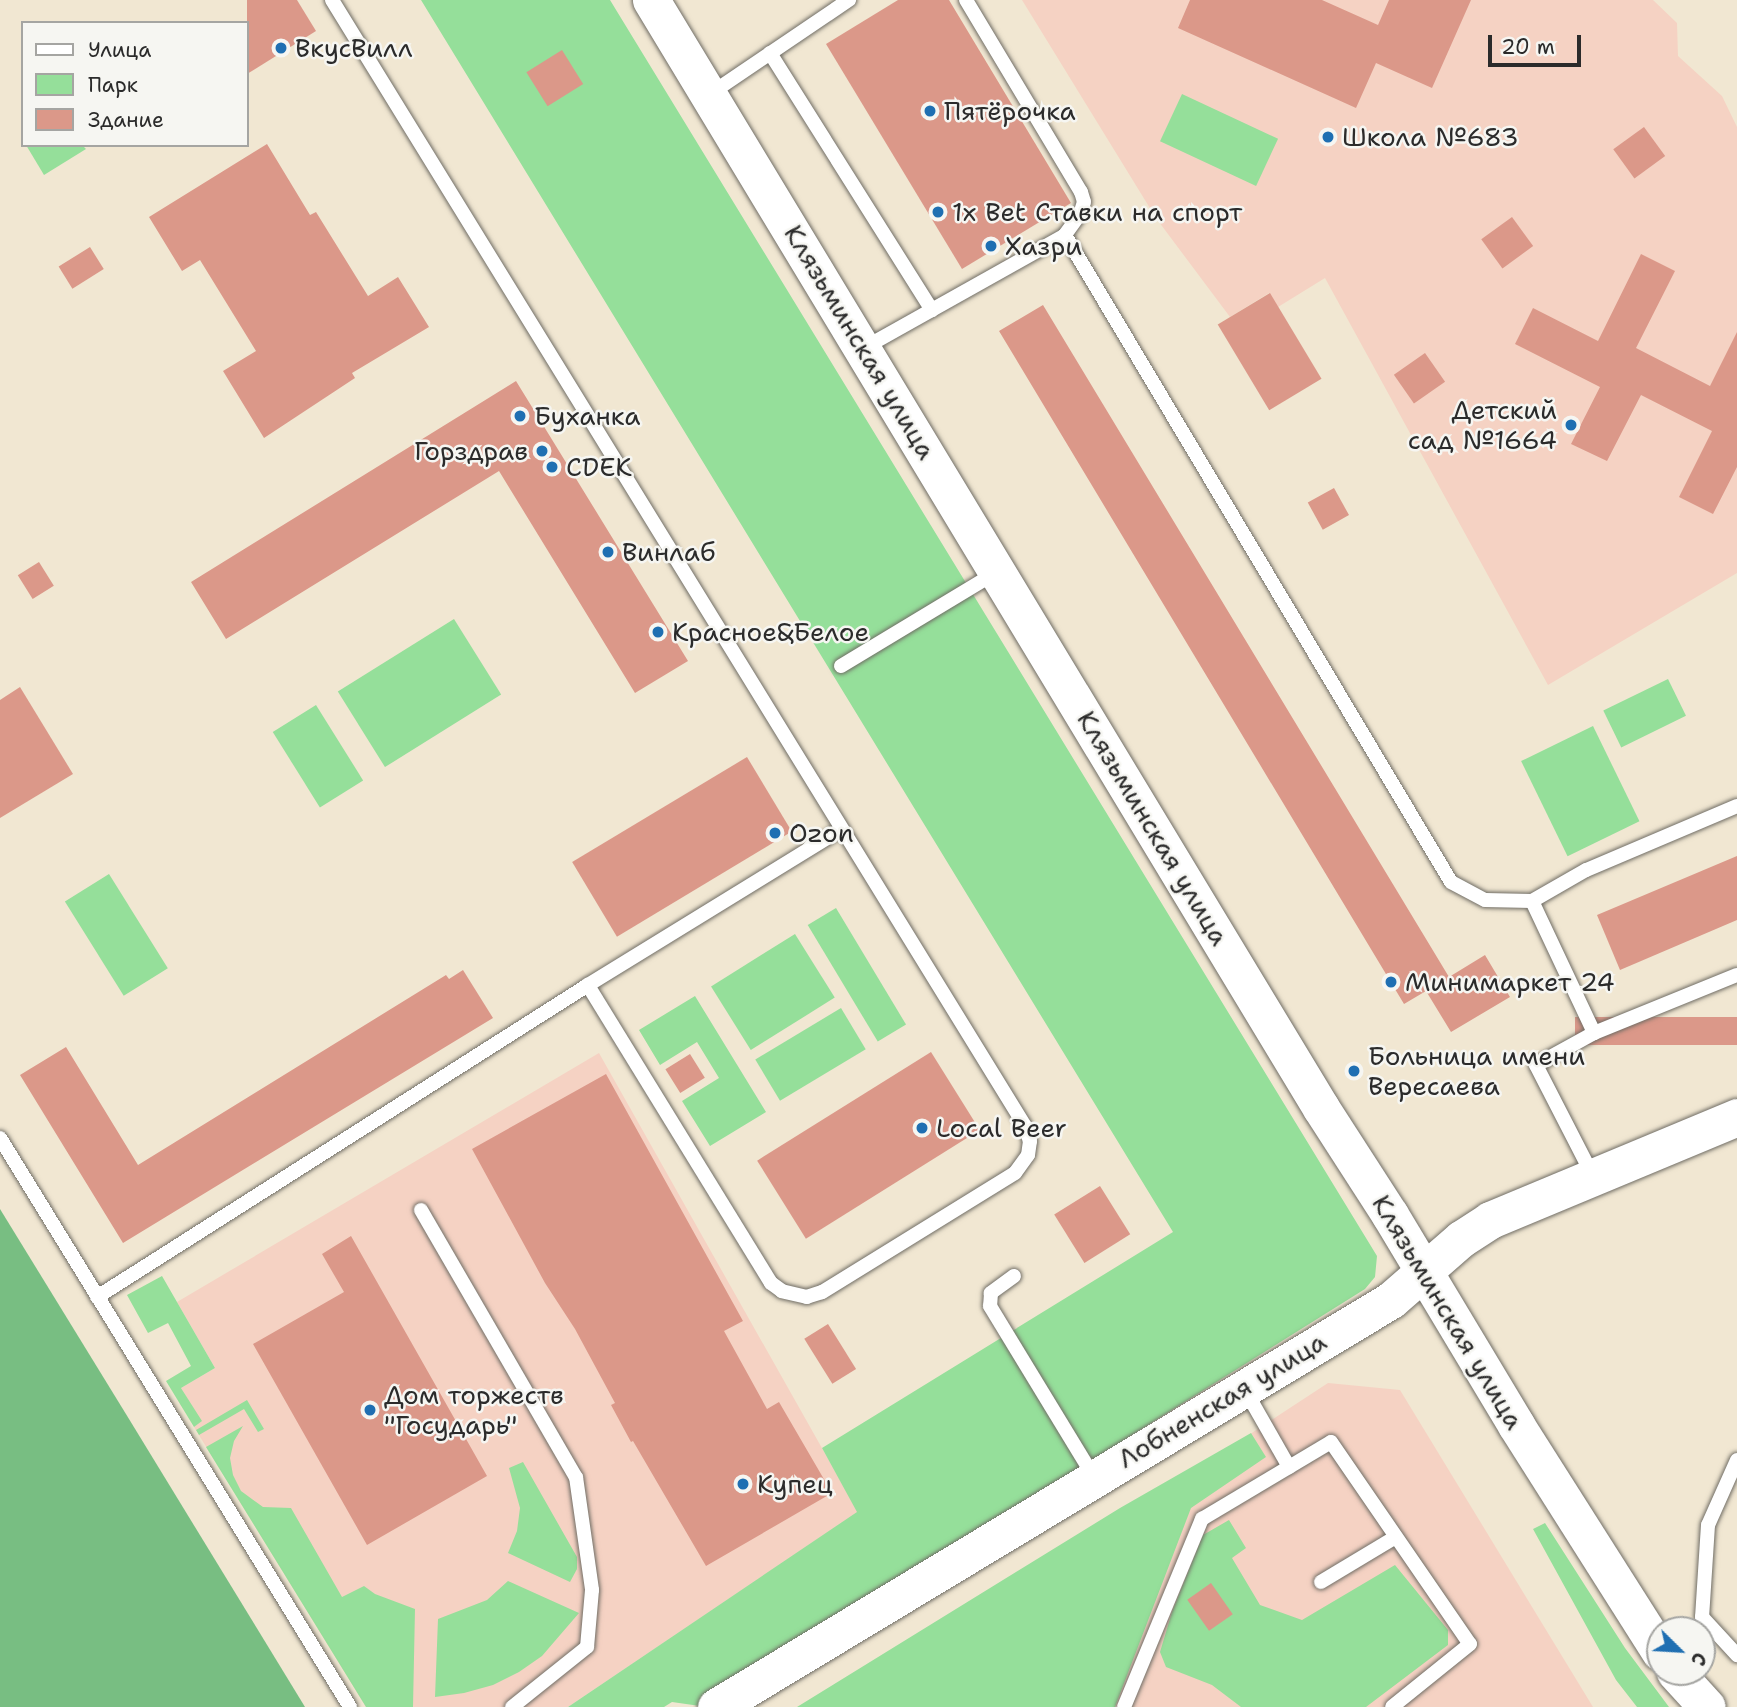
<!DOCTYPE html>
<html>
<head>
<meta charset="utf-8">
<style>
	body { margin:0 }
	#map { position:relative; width:1737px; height:1707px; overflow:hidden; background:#f1e7d2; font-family:"Shantell Sans",sans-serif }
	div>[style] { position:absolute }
	.built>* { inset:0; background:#f5d2c3 }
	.green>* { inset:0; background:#95df9a; transform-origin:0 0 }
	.forest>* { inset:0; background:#78be82 }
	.building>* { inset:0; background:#db9889; transform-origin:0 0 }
	.roads { filter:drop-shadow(0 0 2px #706d65) drop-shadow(0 0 2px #706d65) }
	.service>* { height:14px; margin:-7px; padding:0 7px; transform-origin:7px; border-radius:7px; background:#fff }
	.tertiary>* { height:37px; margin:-18.5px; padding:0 18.5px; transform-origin:18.5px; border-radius:18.5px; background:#fff }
	.dots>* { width:19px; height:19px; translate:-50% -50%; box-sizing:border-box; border:4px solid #f6f6f2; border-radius:50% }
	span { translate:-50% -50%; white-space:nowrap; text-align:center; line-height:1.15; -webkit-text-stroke:5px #f6f6f2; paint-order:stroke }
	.poi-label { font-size:26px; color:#2b2b2b }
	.left { translate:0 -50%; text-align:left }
	.right { translate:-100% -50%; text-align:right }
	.street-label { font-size:26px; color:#2b2b2b }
	.legend { position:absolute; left:21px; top:21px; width:228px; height:126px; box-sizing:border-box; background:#f6f6f2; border:2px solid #a5a5a2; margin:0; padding:9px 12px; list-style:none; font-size:21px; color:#2b2b2b }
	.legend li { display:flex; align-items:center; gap:14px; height:35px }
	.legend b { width:35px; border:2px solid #a5a5a2 }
	.north { position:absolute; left:1646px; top:1616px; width:70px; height:70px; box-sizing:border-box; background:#f6f6f2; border:2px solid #a5a5a2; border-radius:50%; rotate:114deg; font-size:19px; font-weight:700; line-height:28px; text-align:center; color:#2b2b2b }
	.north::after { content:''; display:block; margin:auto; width:24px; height:32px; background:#1f6fb2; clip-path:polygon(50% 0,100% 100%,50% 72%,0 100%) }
	.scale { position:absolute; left:1488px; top:35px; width:93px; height:32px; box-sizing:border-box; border:4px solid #2b2b2b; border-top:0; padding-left:9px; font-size:21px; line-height:24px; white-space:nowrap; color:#2b2b2b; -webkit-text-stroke:5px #f6f6f2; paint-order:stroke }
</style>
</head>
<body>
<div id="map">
	<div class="built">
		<i style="clip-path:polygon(1022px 0,1653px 0,1677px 23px,1678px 56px,1722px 96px,1737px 127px,1737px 573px,1548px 685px,1325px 278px,1278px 307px,1269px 293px,1230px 317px,1156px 218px)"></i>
		<i style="clip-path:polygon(599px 1053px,858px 1512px,568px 1707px,366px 1707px,194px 1427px,201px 1421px,181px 1388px,215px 1368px,177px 1302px)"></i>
		<i style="clip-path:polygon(1328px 1383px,1400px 1390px,1593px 1707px,834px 1707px)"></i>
	</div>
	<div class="green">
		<i style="clip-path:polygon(421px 0,610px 0,1377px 1256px,1375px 1277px,1365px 1289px,700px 1706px,672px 1702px,664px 1707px,568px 1707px,857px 1512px,822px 1448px,1173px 1232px)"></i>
		<i style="left:1182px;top:94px;width:106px;height:52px;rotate:25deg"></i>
		<i style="clip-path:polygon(26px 145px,82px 145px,86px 149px,44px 175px)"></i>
		<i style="left:454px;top:619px;width:89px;height:137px;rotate:58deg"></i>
		<i style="left:1668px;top:679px;width:41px;height:72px;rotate:64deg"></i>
		<i style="left:316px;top:705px;width:89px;height:51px;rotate:58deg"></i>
		<i style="left:1593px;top:726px;width:106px;height:80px;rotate:64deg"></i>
		<i style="left:109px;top:874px;width:111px;height:52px;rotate:58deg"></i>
		<i style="left:836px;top:908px;width:136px;height:33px;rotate:59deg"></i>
		<i style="left:795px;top:934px;width:75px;height:99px;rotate:58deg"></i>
		<i style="clip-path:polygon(695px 996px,766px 1112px,710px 1146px,682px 1101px,719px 1078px,697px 1042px,660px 1065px,639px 1030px)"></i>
		<i style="left:841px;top:1008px;width:48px;height:100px;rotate:59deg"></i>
		<i style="clip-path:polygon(162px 1276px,215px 1368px,181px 1388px,202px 1421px,194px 1427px,166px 1381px,191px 1366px,168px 1323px,148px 1333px,127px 1295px)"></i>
		<i style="clip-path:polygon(247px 1400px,264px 1429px,258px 1432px,244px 1409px,199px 1435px,196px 1430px)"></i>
		<i style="clip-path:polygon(243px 1426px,234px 1441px,230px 1458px,233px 1475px,241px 1491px,263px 1507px,291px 1508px,342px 1597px,364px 1586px,375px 1594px,415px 1609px,413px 1707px,366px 1707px,206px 1447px)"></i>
		<i style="clip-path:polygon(1251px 1433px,1266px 1457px,1191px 1508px,1115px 1707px,797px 1707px,1120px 1508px)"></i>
		<i style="clip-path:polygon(523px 1462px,577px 1557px,577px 1569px,570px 1582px,508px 1553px,517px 1531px,520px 1508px,509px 1468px)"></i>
		<i style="clip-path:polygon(1229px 1520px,1246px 1548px,1232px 1558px,1260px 1605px,1302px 1620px,1395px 1565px,1448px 1630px,1448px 1645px,1366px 1707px,1241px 1707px,1212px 1685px,1166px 1667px,1160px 1652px,1172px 1612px,1203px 1535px)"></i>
		<i style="clip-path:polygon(1545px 1523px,1625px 1648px,1669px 1707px,1637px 1707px,1616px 1680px,1533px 1529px)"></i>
		<i style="clip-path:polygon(508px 1581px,579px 1613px,542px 1656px,519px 1672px,493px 1685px,464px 1693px,435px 1697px,438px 1619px,487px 1600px)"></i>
	</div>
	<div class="forest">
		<i style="clip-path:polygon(0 1209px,129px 1419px,305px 1707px,0 1707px)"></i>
	</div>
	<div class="building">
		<i style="clip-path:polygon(247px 0,297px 0,316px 31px,247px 74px)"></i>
		<i style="clip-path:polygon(898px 0,949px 0,1071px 203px,962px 269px,826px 44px)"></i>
		<i style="clip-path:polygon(1190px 0,1322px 0,1378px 25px,1389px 0,1471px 0,1432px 88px,1376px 63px,1356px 108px,1178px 28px)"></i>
		<i style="left:562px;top:50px;width:40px;height:42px;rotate:58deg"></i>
		<i style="left:1644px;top:127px;width:36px;height:38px;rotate:54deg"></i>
		<i style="clip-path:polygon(267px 144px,310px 215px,316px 212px,368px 296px,398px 277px,429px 327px,352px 373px,355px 378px,264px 438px,223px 371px,256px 351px,200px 260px,182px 271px,149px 217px)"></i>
		<i style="left:1512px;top:217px;width:36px;height:38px;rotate:54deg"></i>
		<i style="left:90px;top:247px;width:26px;height:37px;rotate:58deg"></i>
		<i style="clip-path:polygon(1641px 254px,1675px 271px,1636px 348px,1710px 386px,1737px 332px,1737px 467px,1713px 514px,1679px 497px,1712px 431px,1641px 395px,1607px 461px,1571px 444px,1600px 387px,1515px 344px,1533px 308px,1598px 341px)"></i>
		<i style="left:1270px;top:293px;width:100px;height:61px;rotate:59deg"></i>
		<i style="clip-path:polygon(1043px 305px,1449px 977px,1485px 955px,1510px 997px,1451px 1032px,1426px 991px,1404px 1004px,999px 331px)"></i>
		<i style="left:1425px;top:353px;width:35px;height:38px;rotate:55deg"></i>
		<i style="clip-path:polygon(516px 381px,688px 661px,635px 693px,499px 471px,226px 639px,191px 582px)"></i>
		<i style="left:1334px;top:488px;width:31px;height:30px;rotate:61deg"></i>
		<i style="left:39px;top:562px;width:28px;height:25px;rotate:58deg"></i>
		<i style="clip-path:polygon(20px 687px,73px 774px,0 818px,0 700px)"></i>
		<i style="left:747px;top:757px;width:87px;height:204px;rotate:59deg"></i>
		<i style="clip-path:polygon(1737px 856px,1737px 920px,1620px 970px,1597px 915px)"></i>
		<i style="clip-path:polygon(463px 970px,493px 1018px,123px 1243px,20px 1075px,66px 1047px,138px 1165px,446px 975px,449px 979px)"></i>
		<i style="left:1737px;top:1017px;width:28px;height:162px;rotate:90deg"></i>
		<i style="left:931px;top:1052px;width:92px;height:205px;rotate:58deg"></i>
		<i style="left:690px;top:1054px;width:28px;height:29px;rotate:58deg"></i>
		<i style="clip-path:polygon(606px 1074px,743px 1321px,724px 1331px,767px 1409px,779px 1402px,832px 1493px,706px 1566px,633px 1441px,631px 1442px,611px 1405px,615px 1403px,575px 1329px,545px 1283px,472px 1149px)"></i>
		<i style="left:1100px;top:1186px;width:57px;height:54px;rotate:58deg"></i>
		<i style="clip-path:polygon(351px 1236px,487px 1476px,367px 1545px,253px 1344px,344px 1292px,322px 1254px)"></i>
		<i style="left:828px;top:1324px;width:53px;height:28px;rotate:58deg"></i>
		<i style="left:1211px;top:1583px;width:38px;height:29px;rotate:55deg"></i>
	</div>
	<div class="roads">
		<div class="service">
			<i style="left:332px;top:0;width:1322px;rotate:58.39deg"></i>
			<i style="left:1025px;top:1126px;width:16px;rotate:72deg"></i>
			<i style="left:1030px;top:1141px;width:14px;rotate:98deg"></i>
			<i style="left:1028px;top:1155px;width:22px;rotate:126deg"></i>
			<i style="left:1015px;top:1173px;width:227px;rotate:148.3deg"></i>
			<i style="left:822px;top:1292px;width:16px;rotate:162deg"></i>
			<i style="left:807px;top:1297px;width:26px;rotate:-167deg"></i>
			<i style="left:782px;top:1291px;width:14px;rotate:-144deg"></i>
			<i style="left:771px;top:1283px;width:350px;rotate:-121.6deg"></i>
			<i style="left:966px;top:0;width:224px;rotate:59.1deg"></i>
			<i style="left:1081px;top:192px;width:10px;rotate:73deg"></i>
			<i style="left:1084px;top:202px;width:13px;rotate:108deg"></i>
			<i style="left:1080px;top:214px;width:26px;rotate:126deg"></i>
			<i style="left:1065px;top:235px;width:753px;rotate:59.18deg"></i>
			<i style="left:1451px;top:882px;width:38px;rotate:28deg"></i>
			<i style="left:1485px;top:900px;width:47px;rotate:1.2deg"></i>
			<i style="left:770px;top:53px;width:304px;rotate:57.8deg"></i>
			<i style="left:710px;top:94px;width:168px;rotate:-34.1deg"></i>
			<i style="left:864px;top:348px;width:231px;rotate:-29.3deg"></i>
			<i style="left:841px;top:666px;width:182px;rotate:-31.1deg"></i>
			<i style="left:1737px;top:806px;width:164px;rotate:157deg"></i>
			<i style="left:1586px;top:870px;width:62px;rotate:150.1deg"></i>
			<i style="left:1532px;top:901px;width:146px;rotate:64.8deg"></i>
			<i style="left:1594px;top:1033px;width:154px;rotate:-22.1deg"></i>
			<i style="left:0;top:1138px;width:668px;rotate:58.4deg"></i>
			<i style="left:1593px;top:1176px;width:125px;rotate:-117.2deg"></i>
			<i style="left:1536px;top:1065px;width:66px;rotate:-28.9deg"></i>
			<i style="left:421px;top:1210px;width:309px;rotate:59.9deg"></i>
			<i style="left:576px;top:1477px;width:114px;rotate:81.9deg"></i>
			<i style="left:592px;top:1590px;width:57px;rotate:95deg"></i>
			<i style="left:587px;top:1647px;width:96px;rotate:141.3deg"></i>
			<i style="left:1014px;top:1276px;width:29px;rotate:144deg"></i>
			<i style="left:991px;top:1293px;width:13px;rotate:94deg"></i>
			<i style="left:990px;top:1306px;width:200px;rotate:58.7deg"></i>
			<i style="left:97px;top:1297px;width:582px;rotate:-32.43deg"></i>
			<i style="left:588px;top:985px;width:296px;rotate:-31.6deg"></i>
			<i style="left:1244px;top:1388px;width:91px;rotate:60.3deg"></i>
			<i style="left:1737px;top:1460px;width:71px;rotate:114deg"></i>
			<i style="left:1708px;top:1525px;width:92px;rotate:93.7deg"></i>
			<i style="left:1702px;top:1617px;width:52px;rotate:47.4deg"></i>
			<i style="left:1321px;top:1582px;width:87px;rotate:-31deg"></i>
			<i style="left:1124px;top:1707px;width:204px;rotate:-67.5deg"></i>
			<i style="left:1202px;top:1519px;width:150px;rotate:-30.8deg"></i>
			<i style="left:1331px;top:1442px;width:245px;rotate:55.5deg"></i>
			<i style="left:1470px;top:1644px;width:100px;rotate:141.1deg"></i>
		</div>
		<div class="tertiary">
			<i style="left:651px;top:0;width:1295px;rotate:58.84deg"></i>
			<i style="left:1321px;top:1108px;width:127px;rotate:57.2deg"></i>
			<i style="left:1390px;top:1215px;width:245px;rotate:59deg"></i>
			<i style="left:1516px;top:1425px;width:269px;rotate:57.6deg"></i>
			<i style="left:1675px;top:1672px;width:47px;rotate:47.6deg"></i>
			<i style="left:716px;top:1707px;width:788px;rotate:-31.09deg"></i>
			<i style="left:1391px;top:1300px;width:93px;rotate:-41.1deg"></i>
			<i style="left:1461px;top:1239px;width:35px;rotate:-33deg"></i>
			<i style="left:1490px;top:1220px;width:268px;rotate:-22.6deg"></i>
		</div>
	</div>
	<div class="dots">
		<i style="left:281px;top:48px;background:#1f6fb2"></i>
		<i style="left:930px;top:111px;background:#1f6fb2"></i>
		<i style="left:1328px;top:137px;background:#1f6fb2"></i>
		<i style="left:938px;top:212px;background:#1f6fb2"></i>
		<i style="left:991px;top:246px;background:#1f6fb2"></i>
		<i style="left:520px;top:416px;background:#1f6fb2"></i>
		<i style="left:1571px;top:425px;background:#1f6fb2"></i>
		<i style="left:542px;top:451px;background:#1f6fb2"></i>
		<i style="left:552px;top:467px;background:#1f6fb2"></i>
		<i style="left:608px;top:552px;background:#1f6fb2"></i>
		<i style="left:658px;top:632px;background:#1f6fb2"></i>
		<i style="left:775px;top:833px;background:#1f6fb2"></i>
		<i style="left:1391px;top:982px;background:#1f6fb2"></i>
		<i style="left:1354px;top:1071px;background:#1f6fb2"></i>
		<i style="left:922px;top:1128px;background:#1f6fb2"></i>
		<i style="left:370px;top:1410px;background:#1f6fb2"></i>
		<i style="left:743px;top:1484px;background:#1f6fb2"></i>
	</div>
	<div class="poi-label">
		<span class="left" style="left:295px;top:48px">ВкусВилл</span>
		<span class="left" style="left:944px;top:111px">Пятёрочка</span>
		<span class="left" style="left:1342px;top:137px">Школа №683</span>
		<span class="left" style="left:952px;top:212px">1x Bet Ставки на спорт</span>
		<span class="left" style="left:1005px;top:246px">Хазри</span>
		<span class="right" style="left:1557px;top:425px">Детский<br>сад №1664</span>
		<span class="left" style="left:534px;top:416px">Буханка</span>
		<span class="right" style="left:528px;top:451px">Горздрав</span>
		<span class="left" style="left:566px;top:467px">CDEK</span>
		<span class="left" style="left:622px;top:552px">Винлаб</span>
		<span class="left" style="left:672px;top:632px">Красное&amp;Белое</span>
		<span class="left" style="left:789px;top:833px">Ozon</span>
		<span class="left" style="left:1405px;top:982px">Минимаркет 24</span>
		<span class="left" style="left:1368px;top:1071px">Больница имени<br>Вересаева</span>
		<span class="left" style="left:936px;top:1128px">Local Beer</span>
		<span class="left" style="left:384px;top:1410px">Дом торжеств<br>"Государь"</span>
		<span class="left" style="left:757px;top:1484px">Купец</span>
	</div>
	<div class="street-label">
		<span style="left:860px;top:342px;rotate:59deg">Клязьминская улица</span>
		<span style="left:1153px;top:828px;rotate:59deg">Клязьминская улица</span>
		<span style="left:1448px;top:1312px;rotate:59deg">Клязьминская улица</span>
		<span style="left:1222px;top:1400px;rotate:-31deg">Лобненская улица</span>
	</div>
	<ul class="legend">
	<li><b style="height:9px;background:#fff"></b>Улица</li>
	<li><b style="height:19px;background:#95df9a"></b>Парк</li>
	<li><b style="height:19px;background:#db9889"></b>Здание</li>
	</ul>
	<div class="north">С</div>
	<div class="scale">20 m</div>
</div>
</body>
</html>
